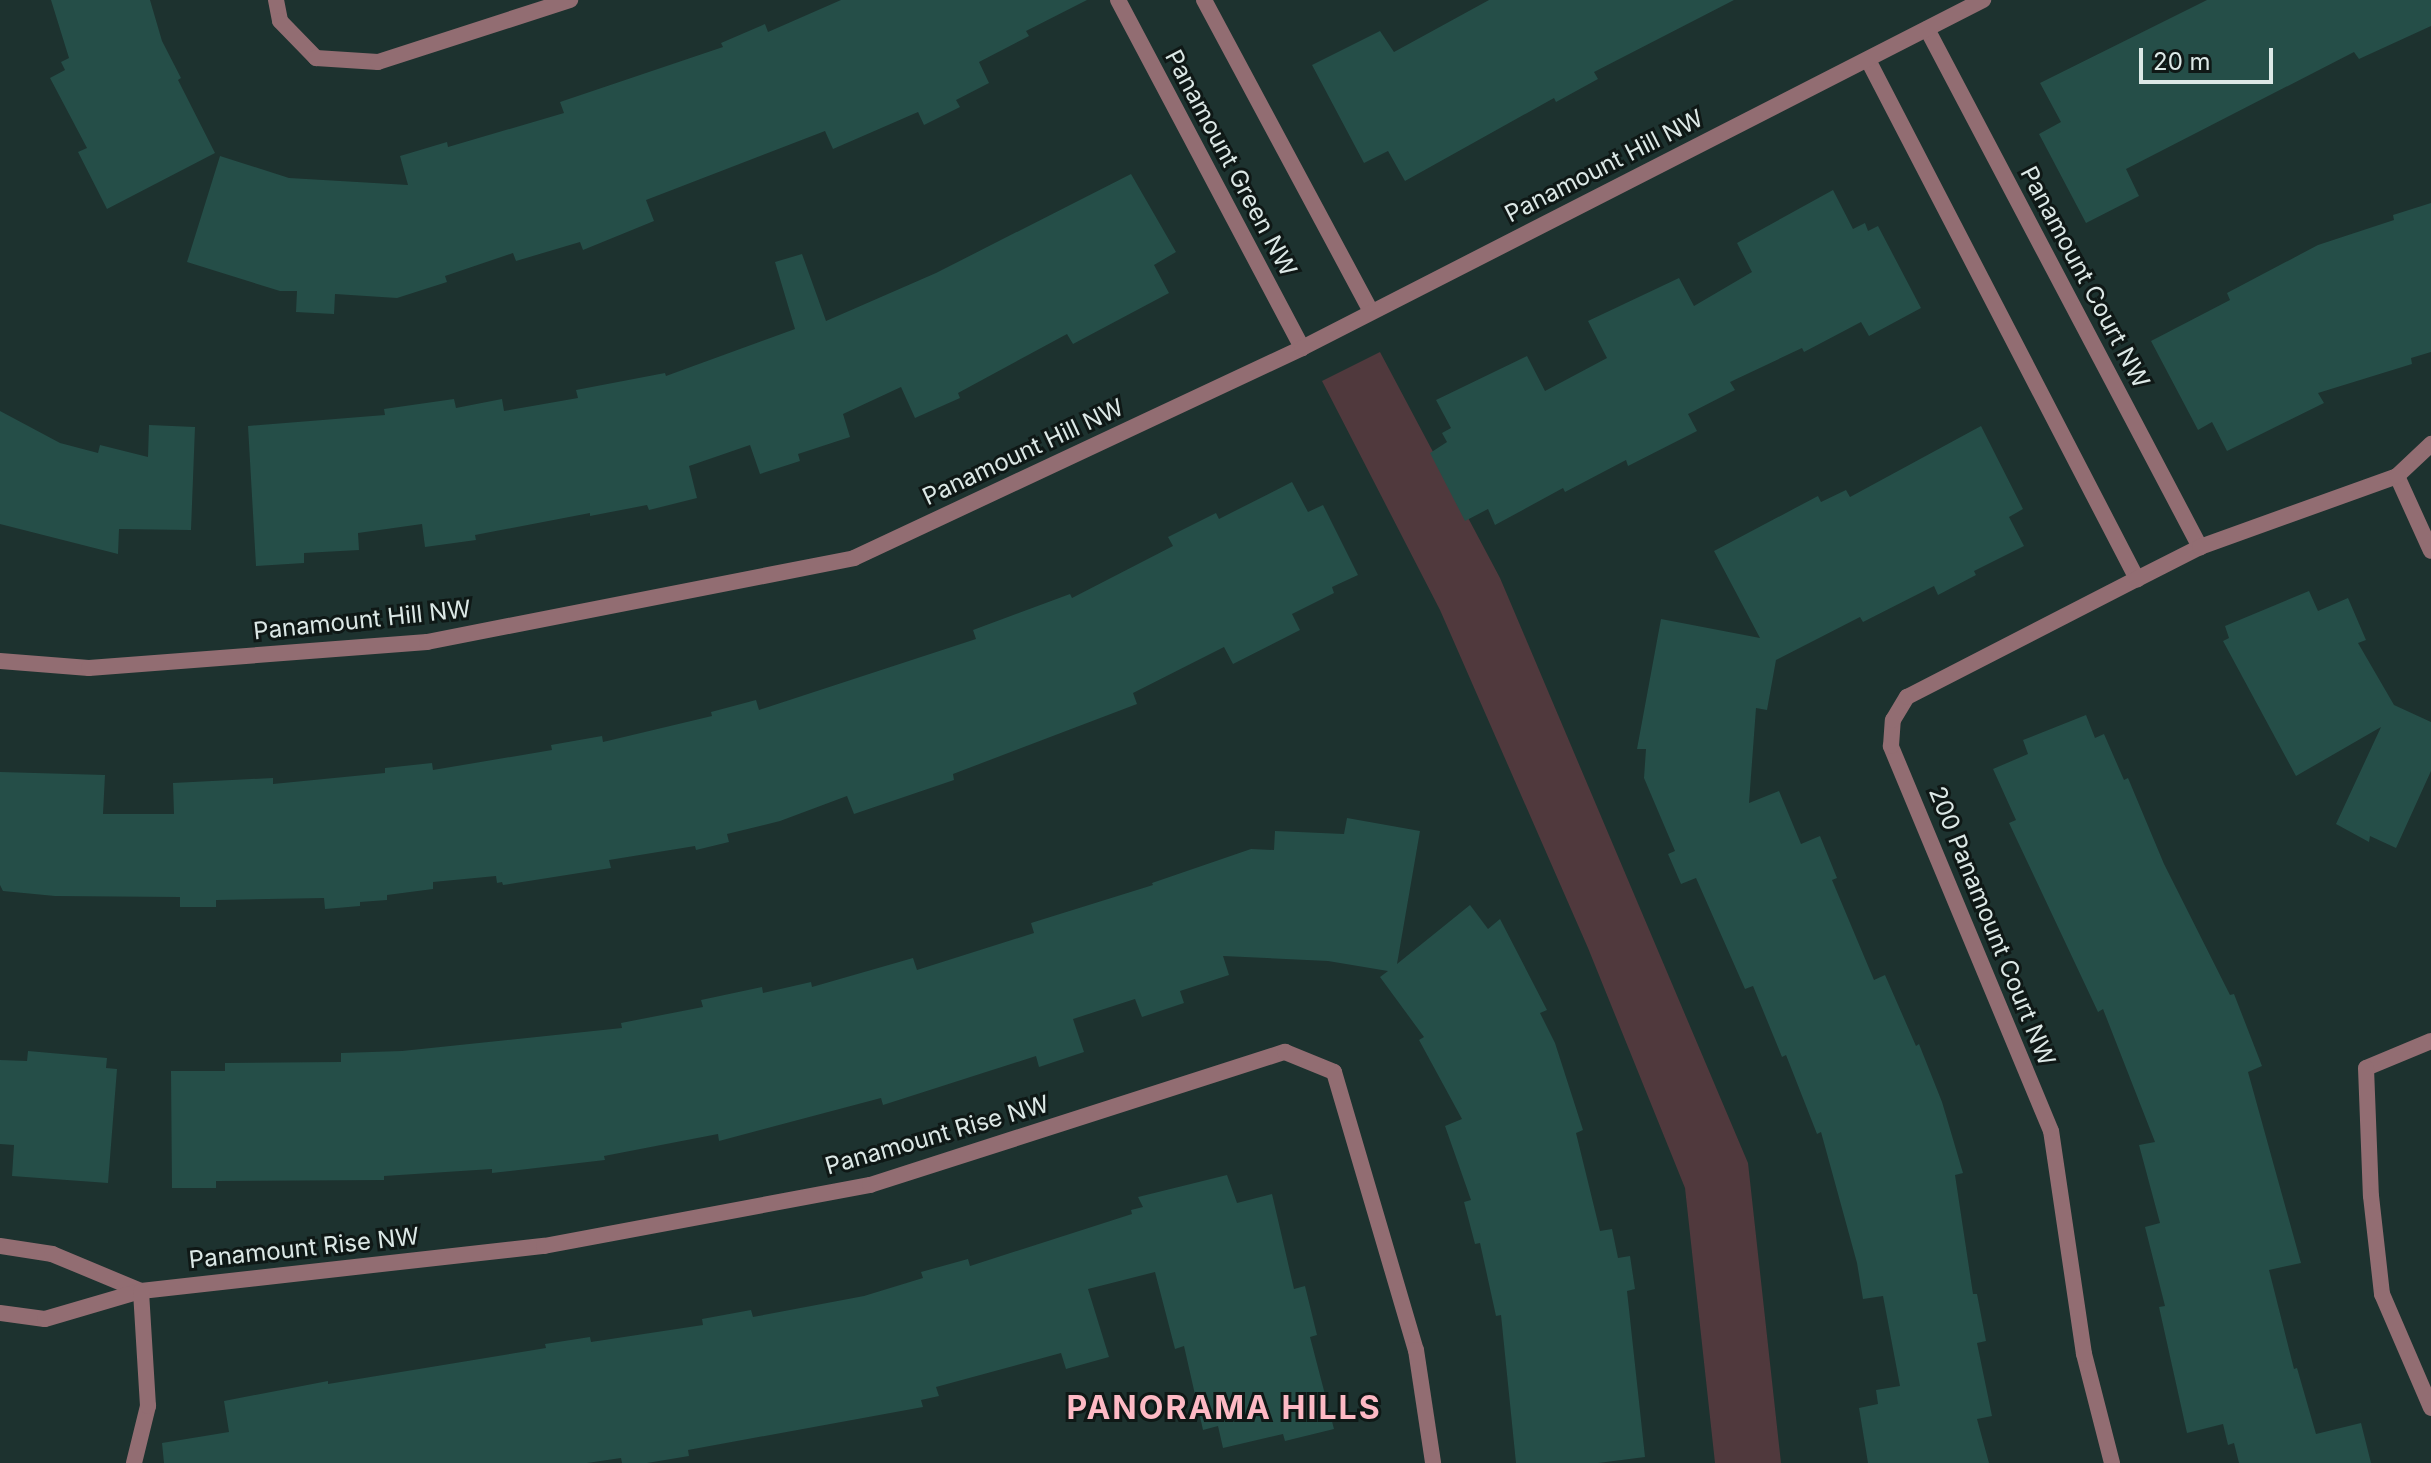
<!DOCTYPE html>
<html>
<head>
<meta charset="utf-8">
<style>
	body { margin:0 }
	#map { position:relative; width:2431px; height:1463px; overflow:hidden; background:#1d322f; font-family:Inter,sans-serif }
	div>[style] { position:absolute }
	.green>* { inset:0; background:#50393d }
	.building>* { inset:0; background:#254e48 }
	.lane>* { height:16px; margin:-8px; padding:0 8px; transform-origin:8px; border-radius:8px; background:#926d72 }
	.street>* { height:16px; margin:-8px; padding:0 8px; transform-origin:8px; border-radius:8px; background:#926d72 }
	span { translate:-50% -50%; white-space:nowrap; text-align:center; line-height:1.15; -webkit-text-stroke:6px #0f1816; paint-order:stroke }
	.street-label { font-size:24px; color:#dce8e6 }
	.district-label { font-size:32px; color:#fdb9c4; font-weight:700; letter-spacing:2px }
	.scale { position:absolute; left:2139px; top:48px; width:134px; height:36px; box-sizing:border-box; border:4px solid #dce8e6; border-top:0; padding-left:10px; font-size:24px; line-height:28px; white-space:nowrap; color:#dce8e6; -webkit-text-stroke:6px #0f1816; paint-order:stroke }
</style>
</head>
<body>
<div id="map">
	<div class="green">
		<i style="clip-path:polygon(1380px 352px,1500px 578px,1748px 1163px,1781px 1463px,1715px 1463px,1685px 1188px,1588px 948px,1440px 610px,1322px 381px)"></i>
	</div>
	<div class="building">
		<i style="clip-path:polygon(51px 0,150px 0,162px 41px,181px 78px,178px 80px,215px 153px,107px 209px,78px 152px,87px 148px,50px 78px,65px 70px,61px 62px,69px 58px)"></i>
		<i style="clip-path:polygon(841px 0,1087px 0,1026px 31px,1029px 36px,979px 62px,989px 83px,956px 100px,960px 107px,924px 125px,918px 112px,833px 149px,825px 131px,646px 200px,654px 221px,583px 250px,580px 242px,516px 261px,513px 253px,445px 276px,447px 282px,397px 298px,335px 294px,334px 314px,296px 312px,297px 291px,280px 291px,187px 262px,220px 156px,289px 178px,408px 185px,400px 156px,447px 142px,448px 147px,564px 113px,560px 102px,723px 47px,721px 43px,765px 24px,768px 32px)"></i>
		<i style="clip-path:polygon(1489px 0,1734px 0,1594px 72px,1598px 79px,1556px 102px,1554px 98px,1405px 181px,1388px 151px,1364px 163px,1312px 65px,1380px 31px,1394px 52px)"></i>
		<i style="clip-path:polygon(2207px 0,2431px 0,2431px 26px,2359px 59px,2354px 52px,2126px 169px,2139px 196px,2086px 223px,2039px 134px,2061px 122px,2040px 83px)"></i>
		<i style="clip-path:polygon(1131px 174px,1176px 252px,1154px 265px,1169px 293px,1073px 344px,1067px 334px,958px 393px,960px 398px,915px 418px,901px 387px,843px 414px,850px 437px,798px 454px,800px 461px,760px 474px,750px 445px,689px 466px,697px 498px,649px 510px,647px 505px,590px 516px,590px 513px,475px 535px,476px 540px,425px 547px,422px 524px,358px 533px,359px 550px,304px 553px,304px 563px,256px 566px,248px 426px,385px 415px,384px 409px,454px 399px,456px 408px,502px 399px,504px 411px,578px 398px,576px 390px,665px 373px,666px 376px,795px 329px,775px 262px,802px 254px,826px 321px,936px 273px)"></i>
		<i style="clip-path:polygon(1833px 190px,1853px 229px,1865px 223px,1868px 231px,1878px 226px,1921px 308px,1869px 336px,1861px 322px,1804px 352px,1802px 348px,1730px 382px,1735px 390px,1688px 414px,1697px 431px,1628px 466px,1626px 460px,1565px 492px,1563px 488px,1495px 525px,1488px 509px,1465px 521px,1430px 453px,1447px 442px,1442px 433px,1451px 428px,1436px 400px,1527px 356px,1545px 391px,1607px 358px,1588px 321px,1679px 278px,1694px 306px,1752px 272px,1737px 243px)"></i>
		<i style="clip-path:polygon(2431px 203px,2431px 352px,2411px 358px,2412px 364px,2318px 393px,2324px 403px,2227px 451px,2212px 422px,2198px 430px,2151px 341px,2230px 300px,2227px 293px,2318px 245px,2394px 220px,2393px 215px)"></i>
		<i style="clip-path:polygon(0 411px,60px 443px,98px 453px,100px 445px,148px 457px,149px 425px,195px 427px,191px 530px,119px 529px,118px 554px,0 524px)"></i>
		<i style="clip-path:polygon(1981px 426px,2023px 509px,2009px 517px,2024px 546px,1974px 571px,1976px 575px,1938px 595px,1934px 586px,1863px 622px,1860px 617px,1776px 660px,1767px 710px,1756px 708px,1749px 803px,1779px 791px,1801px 844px,1820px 836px,1837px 878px,1832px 880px,1874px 980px,1885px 975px,1916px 1046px,1919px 1044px,1942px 1102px,1963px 1173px,1955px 1175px,1973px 1294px,1977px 1294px,1986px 1341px,1977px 1343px,1992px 1416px,1977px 1419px,1989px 1463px,1868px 1463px,1859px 1408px,1878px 1404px,1876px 1390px,1900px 1386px,1883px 1296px,1863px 1299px,1857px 1263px,1821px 1132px,1817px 1134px,1786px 1055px,1782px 1057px,1753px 986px,1745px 989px,1696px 878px,1681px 884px,1668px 854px,1675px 851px,1644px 778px,1646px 749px,1637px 749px,1661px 619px,1760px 638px,1714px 551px,1818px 496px,1821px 502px,1846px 490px,1850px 497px)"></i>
		<i style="clip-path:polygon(1292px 482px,1308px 512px,1323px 505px,1358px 575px,1332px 587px,1334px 593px,1292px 614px,1300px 630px,1233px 664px,1224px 647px,1133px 693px,1137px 704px,953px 774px,954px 780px,854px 814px,847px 796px,780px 821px,727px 834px,729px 842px,696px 850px,695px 846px,609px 860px,611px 868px,503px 885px,502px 882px,497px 883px,496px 876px,433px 882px,433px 889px,387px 895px,387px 900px,360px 902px,360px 906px,325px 909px,324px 898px,216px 900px,216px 907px,180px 907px,180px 897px,55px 896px,3px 891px,0 885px,0 772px,105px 775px,103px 814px,174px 814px,173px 783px,273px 778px,273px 784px,385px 773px,385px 768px,432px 763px,433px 770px,552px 750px,551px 745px,602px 736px,603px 742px,712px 716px,711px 712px,756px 700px,759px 710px,976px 639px,973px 630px,1070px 594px,1072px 598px,1173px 546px,1168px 537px,1216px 513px,1219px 519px)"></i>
		<i style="clip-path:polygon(2309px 591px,2318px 611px,2348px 598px,2366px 640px,2358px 643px,2394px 705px,2431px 722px,2431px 771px,2396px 848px,2370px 836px,2369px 842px,2336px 824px,2381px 727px,2296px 776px,2223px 641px,2229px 638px,2225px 626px)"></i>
		<i style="clip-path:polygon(2086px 715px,2095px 738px,2104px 734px,2124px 780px,2128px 778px,2164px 864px,2230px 995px,2234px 994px,2262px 1066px,2248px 1072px,2301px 1263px,2269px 1270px,2294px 1369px,2297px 1368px,2316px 1434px,2361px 1423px,2371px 1463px,2239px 1463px,2234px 1443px,2228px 1445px,2223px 1424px,2187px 1433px,2159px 1307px,2165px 1306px,2145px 1227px,2160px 1223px,2139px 1145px,2155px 1142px,2103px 1009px,2098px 1012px,2009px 823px,2016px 820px,1993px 769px,2028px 754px,2023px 740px)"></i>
		<i style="clip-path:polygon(1347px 818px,1420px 831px,1397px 964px,1470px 905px,1488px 929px,1500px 919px,1547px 1010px,1540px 1013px,1555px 1043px,1583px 1130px,1576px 1133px,1600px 1231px,1612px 1229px,1618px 1258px,1630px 1256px,1635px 1289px,1627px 1291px,1645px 1457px,1598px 1463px,1516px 1463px,1501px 1315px,1496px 1316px,1480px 1243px,1475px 1244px,1464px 1202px,1471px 1200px,1445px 1126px,1462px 1119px,1419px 1040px,1424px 1037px,1380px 977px,1388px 971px,1328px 961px,1223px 956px,1229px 975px,1180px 991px,1184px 1003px,1142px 1017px,1135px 999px,1073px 1019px,1084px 1052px,1039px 1067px,1036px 1056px,883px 1105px,881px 1098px,719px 1141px,718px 1134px,604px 1156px,605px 1160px,492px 1173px,492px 1169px,384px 1176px,384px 1180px,216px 1181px,216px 1188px,172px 1188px,171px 1071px,225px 1071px,225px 1063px,341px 1062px,341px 1053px,402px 1051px,622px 1028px,621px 1023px,703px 1007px,701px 1000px,762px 987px,763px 993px,811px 982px,812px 987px,913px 958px,917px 970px,1034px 933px,1031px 923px,1153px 885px,1152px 883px,1251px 849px,1274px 850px,1275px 831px,1344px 834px)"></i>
		<i style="clip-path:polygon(28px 1051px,107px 1058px,106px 1068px,117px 1069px,108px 1183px,12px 1176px,14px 1145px,0 1144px,0 1060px,27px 1061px)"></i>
		<i style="clip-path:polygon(1227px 1175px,1237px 1203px,1272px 1194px,1294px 1289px,1305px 1286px,1317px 1335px,1310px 1337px,1334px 1429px,1285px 1441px,1283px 1434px,1223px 1448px,1218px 1426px,1203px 1430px,1184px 1346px,1175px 1349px,1155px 1272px,1088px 1289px,1109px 1357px,1066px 1369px,1061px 1353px,936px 1387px,939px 1396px,921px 1400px,923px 1407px,688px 1450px,689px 1456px,647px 1463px,622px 1463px,621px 1458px,587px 1463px,164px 1463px,162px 1443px,229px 1432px,224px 1401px,328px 1381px,328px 1384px,546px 1348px,545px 1344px,590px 1337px,591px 1342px,703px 1325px,702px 1319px,751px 1310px,753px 1317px,864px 1296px,923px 1278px,921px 1272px,968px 1259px,970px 1266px,1132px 1214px,1131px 1210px,1143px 1207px,1138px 1197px)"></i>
	</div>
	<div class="lane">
		<i style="left:2431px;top:1041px;width:70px;rotate:157.4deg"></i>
		<i style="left:2366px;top:1068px;width:128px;rotate:87.8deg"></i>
		<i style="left:2371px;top:1196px;width:99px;rotate:83.6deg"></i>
		<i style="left:2382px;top:1294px;width:124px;rotate:66.7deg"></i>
	</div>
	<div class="street">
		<i style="left:276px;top:0;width:21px;rotate:79deg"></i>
		<i style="left:280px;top:21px;width:52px;rotate:45.8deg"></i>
		<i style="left:316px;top:58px;width:62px;rotate:3.7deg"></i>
		<i style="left:378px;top:62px;width:202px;rotate:-17.9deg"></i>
		<i style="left:1118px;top:0;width:394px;rotate:62.1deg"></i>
		<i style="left:1204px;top:0;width:353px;rotate:61.8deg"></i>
		<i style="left:1927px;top:29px;width:586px;rotate:62.21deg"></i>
		<i style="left:1868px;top:60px;width:585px;rotate:62.6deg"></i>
		<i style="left:2397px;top:476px;width:82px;rotate:65.6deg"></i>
		<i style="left:0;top:661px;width:89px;rotate:4.5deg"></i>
		<i style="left:89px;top:668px;width:339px;rotate:-4.4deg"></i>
		<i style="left:427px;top:642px;width:435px;rotate:-11.1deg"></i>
		<i style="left:854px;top:558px;width:495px;rotate:-25.1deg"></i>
		<i style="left:1302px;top:348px;width:765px;rotate:-27.07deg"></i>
		<i style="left:0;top:1246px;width:53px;rotate:8.7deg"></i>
		<i style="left:52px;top:1254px;width:96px;rotate:22.6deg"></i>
		<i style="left:0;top:1313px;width:45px;rotate:7.6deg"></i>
		<i style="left:45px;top:1319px;width:100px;rotate:-16.3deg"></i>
		<i style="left:141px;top:1291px;width:406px;rotate:-6.4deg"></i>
		<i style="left:544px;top:1246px;width:332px;rotate:-10.6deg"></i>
		<i style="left:870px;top:1185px;width:436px;rotate:-17.8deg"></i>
		<i style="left:1285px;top:1052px;width:53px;rotate:22.2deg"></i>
		<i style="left:1334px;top:1072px;width:290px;rotate:73.6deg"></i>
		<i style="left:1416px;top:1350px;width:114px;rotate:81.4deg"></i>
		<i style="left:134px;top:1463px;width:59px;rotate:-76.2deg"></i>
		<i style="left:148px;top:1406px;width:115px;rotate:-93.5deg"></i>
		<i style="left:2112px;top:1463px;width:113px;rotate:-104.4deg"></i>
		<i style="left:2084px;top:1354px;width:225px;rotate:-98.4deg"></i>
		<i style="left:2051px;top:1131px;width:417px;rotate:-112.6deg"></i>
		<i style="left:1891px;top:746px;width:26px;rotate:-86deg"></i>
		<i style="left:1893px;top:720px;width:27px;rotate:-59deg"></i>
		<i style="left:1907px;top:697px;width:259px;rotate:-27.2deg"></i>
		<i style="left:2137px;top:579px;width:71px;rotate:-26.9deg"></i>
		<i style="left:2200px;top:547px;width:209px;rotate:-19.8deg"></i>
		<i style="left:2397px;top:476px;width:47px;rotate:-43.3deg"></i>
	</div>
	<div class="street-label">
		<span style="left:1231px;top:163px;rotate:62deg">Panamount Green NW</span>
		<span style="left:1604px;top:166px;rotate:-27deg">Panamount Hill NW</span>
		<span style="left:2085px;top:277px;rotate:62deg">Panamount Court NW</span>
		<span style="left:1023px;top:452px;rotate:-25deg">Panamount Hill NW</span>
		<span style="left:362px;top:620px;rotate:-6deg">Panamount Hill NW</span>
		<span style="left:1992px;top:926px;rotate:68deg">200 Panamount Court NW</span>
		<span style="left:937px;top:1135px;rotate:-16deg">Panamount Rise NW</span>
		<span style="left:304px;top:1248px;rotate:-6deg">Panamount Rise NW</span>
	</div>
	<div class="district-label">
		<span style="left:1224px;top:1408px">PANORAMA HILLS</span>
	</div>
	<div class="scale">20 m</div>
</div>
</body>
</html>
